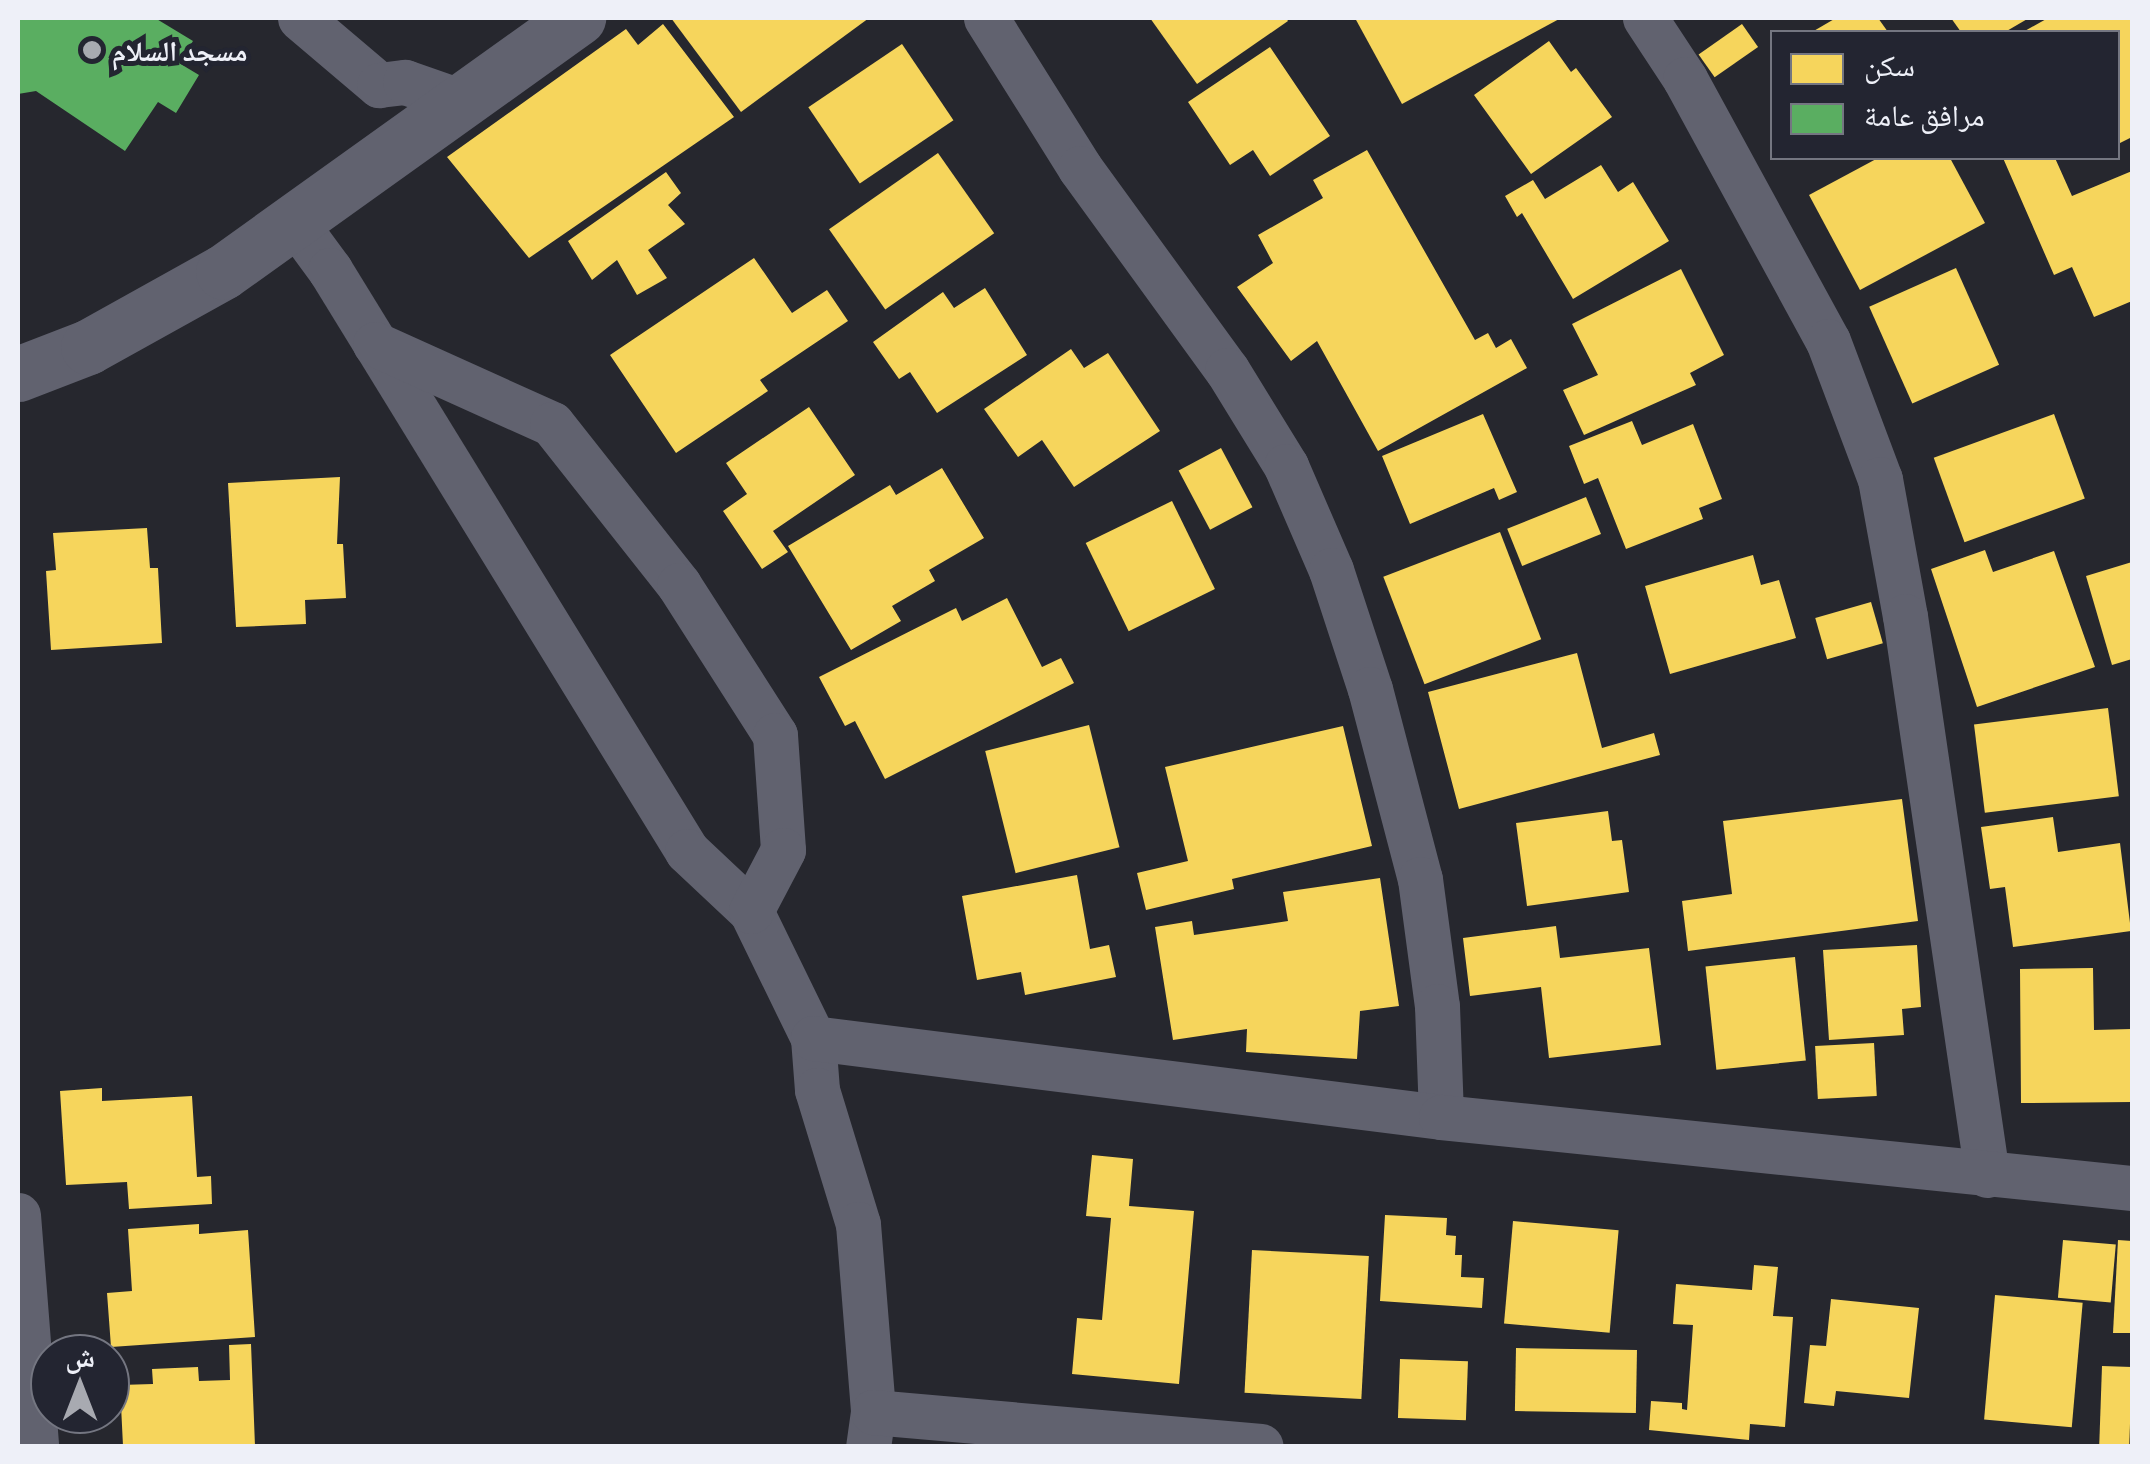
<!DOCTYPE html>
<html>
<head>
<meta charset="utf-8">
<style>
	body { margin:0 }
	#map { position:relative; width:2150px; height:1464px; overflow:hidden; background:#26272e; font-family:Manrope,"Noto Naskh Arabic",sans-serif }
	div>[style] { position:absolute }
	.homes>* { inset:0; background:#f6d55c; transform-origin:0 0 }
	.public>* { inset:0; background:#5aae61 }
	.minor>* { height:45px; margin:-22.5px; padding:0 22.5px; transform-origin:22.5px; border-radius:22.5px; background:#61626f }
	.major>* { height:55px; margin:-27.5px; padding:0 27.5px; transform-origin:27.5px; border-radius:27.5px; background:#61626f }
	.dots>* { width:28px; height:28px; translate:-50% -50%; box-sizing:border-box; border:5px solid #232531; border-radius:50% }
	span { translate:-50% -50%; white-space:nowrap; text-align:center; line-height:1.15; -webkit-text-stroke:10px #232531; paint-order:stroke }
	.poi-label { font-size:28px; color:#eef0f8; font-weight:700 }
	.left { translate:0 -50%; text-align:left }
	.frame { position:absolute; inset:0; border:20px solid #eef0f8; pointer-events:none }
	.legend { position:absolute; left:1770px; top:30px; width:350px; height:130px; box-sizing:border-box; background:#232531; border:2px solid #747681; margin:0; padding:12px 18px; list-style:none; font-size:30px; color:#eef0f8 }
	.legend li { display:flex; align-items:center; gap:20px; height:50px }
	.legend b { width:50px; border:2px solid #747681 }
	.north { position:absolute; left:30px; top:1334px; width:100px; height:100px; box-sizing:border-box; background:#232531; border:2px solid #747681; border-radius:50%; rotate:0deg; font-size:28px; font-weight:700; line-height:40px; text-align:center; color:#eef0f8 }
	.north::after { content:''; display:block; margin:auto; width:35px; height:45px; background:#a8aab1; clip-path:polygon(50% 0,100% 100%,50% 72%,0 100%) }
</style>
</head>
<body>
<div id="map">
	<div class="homes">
		<i style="clip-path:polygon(671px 18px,869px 18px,741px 112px)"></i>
		<i style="clip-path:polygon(1150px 18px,1286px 18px,1288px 21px,1197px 84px)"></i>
		<i style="clip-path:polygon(1355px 18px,1561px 18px,1402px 104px)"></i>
		<i style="clip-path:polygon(1836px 18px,1878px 18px,1888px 32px,1812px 32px)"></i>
		<i style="clip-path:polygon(1951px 18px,2029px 18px,2005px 32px,1961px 32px)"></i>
		<i style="clip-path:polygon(2048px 18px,2132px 18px,2132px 137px,2118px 144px,2118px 32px,2023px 32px)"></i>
		<i style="clip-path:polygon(663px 24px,734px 117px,529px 258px,447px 157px,626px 29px,638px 45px)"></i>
		<i style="left:1742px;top:24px;width:28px;height:53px;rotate:55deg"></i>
		<i style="clip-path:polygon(1549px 41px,1571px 72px,1576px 68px,1612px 117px,1531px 174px,1474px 95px)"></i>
		<i style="left:902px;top:44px;width:92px;height:113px;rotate:56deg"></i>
		<i style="clip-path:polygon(1270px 47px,1330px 136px,1270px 176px,1253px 150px,1230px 165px,1188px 102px)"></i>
		<i style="clip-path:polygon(1367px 150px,1475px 340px,1488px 333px,1496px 348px,1511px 339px,1527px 368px,1378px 451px,1317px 341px,1291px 361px,1237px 287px,1273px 263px,1258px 235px,1323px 198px,1313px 180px)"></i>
		<i style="left:938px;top:153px;width:98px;height:133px;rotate:55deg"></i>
		<i style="clip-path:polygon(1878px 158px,1950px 158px,1985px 223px,1860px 290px,1809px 195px)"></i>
		<i style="clip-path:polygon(2003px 158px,2055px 158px,2072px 196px,2132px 171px,2132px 301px,2094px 317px,2072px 267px,2054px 275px)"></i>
		<i style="clip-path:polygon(1601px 165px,1618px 192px,1633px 182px,1669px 241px,1573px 299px,1522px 213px,1517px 217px,1505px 196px,1533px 180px,1545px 199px)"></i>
		<i style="clip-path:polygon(666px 172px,681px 193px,668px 205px,685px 224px,648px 250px,667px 278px,637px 295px,617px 260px,592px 280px,568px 241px)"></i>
		<i style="clip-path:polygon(754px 258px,792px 313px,827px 290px,848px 321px,760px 380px,768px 391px,676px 453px,610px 355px)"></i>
		<i style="left:1956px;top:268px;width:106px;height:95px;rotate:66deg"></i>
		<i style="clip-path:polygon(1681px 269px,1724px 355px,1690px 373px,1696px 385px,1584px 435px,1563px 390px,1598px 375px,1572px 324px)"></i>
		<i style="clip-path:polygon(985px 288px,1027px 355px,937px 413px,910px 372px,899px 379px,873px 342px,943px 292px,954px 308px)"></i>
		<i style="clip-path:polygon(1071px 349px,1084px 368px,1108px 353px,1160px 431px,1074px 487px,1042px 440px,1018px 457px,984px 409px)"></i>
		<i style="clip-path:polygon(809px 407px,855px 475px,773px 531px,788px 552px,762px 569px,723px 511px,747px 494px,726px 463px)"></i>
		<i style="clip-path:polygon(1483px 414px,1517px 492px,1499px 500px,1494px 488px,1410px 524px,1382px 456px)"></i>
		<i style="left:2054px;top:414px;width:90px;height:128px;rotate:70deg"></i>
		<i style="clip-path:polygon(1632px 421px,1642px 445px,1693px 424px,1722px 499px,1699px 508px,1703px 519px,1626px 549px,1598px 478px,1584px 484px,1569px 446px)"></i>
		<i style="left:1221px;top:448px;width:67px;height:48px;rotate:62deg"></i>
		<i style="clip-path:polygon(942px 468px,984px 538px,929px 570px,935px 581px,892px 606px,901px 621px,851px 650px,788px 546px,890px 485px,896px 495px)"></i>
		<i style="clip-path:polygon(340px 477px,337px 544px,343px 544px,346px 598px,305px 600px,306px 624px,236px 627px,228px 483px)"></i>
		<i style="left:1586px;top:497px;width:40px;height:85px;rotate:68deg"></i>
		<i style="left:1172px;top:501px;width:98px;height:96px;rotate:64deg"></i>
		<i style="clip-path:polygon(147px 528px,150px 568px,158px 568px,162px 643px,51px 650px,46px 571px,56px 570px,53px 533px)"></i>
		<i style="left:1500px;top:532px;width:115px;height:125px;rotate:69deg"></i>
		<i style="clip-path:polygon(1985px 550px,1993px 572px,2054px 551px,2095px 667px,1977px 707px,1931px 569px)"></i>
		<i style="clip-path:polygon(1753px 555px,1761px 585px,1779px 580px,1796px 638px,1670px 674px,1645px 586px)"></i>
		<i style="clip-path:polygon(2132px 562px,2132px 659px,2112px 665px,2086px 576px)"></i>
		<i style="clip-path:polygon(1007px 598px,1042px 667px,1061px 658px,1074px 683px,885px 779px,855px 721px,845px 726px,819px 677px,956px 608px,962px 621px)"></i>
		<i style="left:1871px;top:602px;width:43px;height:58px;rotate:74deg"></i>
		<i style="clip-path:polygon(1577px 653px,1602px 748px,1654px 733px,1660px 755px,1459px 809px,1428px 692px)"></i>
		<i style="left:2108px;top:708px;width:89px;height:135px;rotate:83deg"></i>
		<i style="left:1089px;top:725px;width:126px;height:107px;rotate:76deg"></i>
		<i style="clip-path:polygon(1343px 726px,1372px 846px,1232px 879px,1234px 889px,1146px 910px,1137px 873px,1188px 861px,1165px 767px)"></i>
		<i style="clip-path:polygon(1902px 799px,1918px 921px,1688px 951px,1682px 901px,1732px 894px,1723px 821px)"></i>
		<i style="clip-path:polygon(1608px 811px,1612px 841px,1622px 840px,1629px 892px,1527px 906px,1516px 823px)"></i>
		<i style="clip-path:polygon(2053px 817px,2058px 852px,2120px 843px,2131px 931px,2013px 947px,2005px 887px,1990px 889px,1981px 827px)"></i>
		<i style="clip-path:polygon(1077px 875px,1090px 949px,1109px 945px,1116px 977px,1025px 995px,1021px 972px,977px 980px,962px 896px)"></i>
		<i style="clip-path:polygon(1380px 878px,1399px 1006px,1360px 1011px,1357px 1059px,1246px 1052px,1247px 1029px,1173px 1040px,1155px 927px,1192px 921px,1194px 935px,1288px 921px,1283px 892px)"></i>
		<i style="clip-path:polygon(1556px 926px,1560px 958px,1649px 948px,1661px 1045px,1549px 1058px,1541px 987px,1470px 996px,1463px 938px)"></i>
		<i style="clip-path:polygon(1917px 945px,1921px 1007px,1902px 1009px,1904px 1035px,1829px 1040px,1823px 950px)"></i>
		<i style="left:1795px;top:957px;width:104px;height:90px;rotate:84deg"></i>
		<i style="clip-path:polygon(2093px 968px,2094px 1030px,2131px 1029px,2132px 1102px,2021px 1103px,2020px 969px)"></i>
		<i style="left:1874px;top:1043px;width:53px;height:59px;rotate:87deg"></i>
		<i style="clip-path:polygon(102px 1088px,102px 1101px,192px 1096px,197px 1177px,211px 1176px,212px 1204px,129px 1209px,127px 1182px,66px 1185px,60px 1091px)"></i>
		<i style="clip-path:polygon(1092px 1155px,1133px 1159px,1129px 1206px,1194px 1211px,1179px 1384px,1072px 1374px,1077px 1318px,1102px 1320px,1111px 1218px,1086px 1216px)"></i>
		<i style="clip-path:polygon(1385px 1215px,1447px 1218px,1446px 1235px,1456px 1236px,1455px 1255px,1462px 1255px,1461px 1277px,1484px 1278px,1482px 1308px,1380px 1301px)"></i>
		<i style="left:1513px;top:1221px;width:106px;height:103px;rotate:5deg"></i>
		<i style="clip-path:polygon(199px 1224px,199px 1234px,248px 1230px,255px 1337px,111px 1347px,107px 1293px,132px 1291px,128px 1229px)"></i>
		<i style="left:2063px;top:1240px;width:53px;height:58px;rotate:5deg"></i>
		<i style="clip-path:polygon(2118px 1240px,2132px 1241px,2132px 1333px,2113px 1333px)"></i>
		<i style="left:1252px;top:1250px;width:117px;height:143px;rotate:3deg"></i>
		<i style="clip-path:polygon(1754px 1265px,1778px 1267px,1773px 1316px,1793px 1317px,1785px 1427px,1750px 1424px,1749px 1440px,1649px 1430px,1651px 1401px,1682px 1403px,1682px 1409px,1687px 1410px,1693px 1325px,1673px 1324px,1676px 1284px,1752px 1290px)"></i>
		<i style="left:1995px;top:1295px;width:88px;height:125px;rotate:5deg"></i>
		<i style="clip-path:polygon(1831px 1299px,1919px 1308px,1909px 1398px,1836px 1391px,1834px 1406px,1804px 1403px,1810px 1345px,1826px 1346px)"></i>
		<i style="clip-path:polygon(251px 1344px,255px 1446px,123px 1446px,120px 1385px,153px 1384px,152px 1369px,198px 1367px,199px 1381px,230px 1380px,229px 1345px)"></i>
		<i style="left:1516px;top:1348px;width:121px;height:63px;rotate:1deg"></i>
		<i style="left:1400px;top:1359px;width:68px;height:59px;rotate:2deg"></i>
		<i style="left:2102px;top:1366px;width:30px;height:80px;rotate:2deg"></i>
	</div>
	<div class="public">
		<i style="clip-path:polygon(18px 18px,155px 18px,193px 41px,179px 63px,199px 75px,176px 113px,158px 102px,125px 151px,36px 91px,18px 94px)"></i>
	</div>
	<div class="minor">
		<i style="left:300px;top:18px;width:104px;rotate:40.3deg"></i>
		<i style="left:379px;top:85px;width:26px;rotate:-7deg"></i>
		<i style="left:405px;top:82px;width:60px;rotate:19.3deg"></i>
		<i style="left:986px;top:18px;width:177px;rotate:57.9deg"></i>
		<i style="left:1080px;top:168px;width:250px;rotate:54deg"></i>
		<i style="left:1227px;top:370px;width:113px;rotate:58.4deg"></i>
		<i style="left:1286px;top:466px;width:113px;rotate:66.6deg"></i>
		<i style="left:1331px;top:570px;width:125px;rotate:71.9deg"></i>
		<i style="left:1370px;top:689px;width:196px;rotate:75.3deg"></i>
		<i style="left:1420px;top:879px;width:128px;rotate:82.4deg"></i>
		<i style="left:1437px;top:1006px;width:111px;rotate:87.9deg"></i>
		<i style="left:1645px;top:18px;width:73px;rotate:56.7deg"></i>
		<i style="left:1685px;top:79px;width:298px;rotate:61.4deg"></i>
		<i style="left:1828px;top:341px;width:147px;rotate:69.4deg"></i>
		<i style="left:1880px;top:479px;width:139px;rotate:79.7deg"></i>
		<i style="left:1905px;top:616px;width:565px;rotate:81.65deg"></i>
		<i style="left:294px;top:221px;width:61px;rotate:53.7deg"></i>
		<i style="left:330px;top:270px;width:682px;rotate:58.43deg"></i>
		<i style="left:687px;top:851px;width:88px;rotate:43.2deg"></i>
		<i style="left:751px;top:911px;width:141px;rotate:64deg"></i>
		<i style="left:813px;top:1038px;width:52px;rotate:85.6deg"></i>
		<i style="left:817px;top:1090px;width:140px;rotate:73deg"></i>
		<i style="left:858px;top:1224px;width:189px;rotate:85.4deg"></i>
		<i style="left:873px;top:1412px;width:34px;rotate:98deg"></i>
		<i style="left:375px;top:344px;width:194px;rotate:24.3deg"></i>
		<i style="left:552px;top:424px;width:205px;rotate:51.7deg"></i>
		<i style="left:679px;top:585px;width:178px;rotate:57.4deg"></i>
		<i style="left:775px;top:735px;width:115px;rotate:86deg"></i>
		<i style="left:783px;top:850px;width:69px;rotate:117.7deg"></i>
		<i style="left:813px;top:1038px;width:633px;rotate:7.17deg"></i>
		<i style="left:1441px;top:1117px;width:695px;rotate:5.87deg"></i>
		<i style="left:18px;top:1215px;width:232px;rotate:85.5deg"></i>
		<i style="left:873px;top:1412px;width:389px;rotate:5deg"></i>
	</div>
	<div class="major">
		<i style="left:18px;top:374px;width:75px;rotate:-21.1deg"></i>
		<i style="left:88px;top:347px;width:154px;rotate:-29.1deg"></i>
		<i style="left:223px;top:272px;width:437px;rotate:-35.6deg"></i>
	</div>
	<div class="dots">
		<i style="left:92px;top:50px;background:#a8aab1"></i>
	</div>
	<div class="poi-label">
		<span class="left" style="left:112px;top:50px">مسجد السلام</span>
	</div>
	<div class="frame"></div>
	<ul class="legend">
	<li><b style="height:28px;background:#f6d55c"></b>سكن</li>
	<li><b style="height:28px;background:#5aae61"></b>مرافق عامة</li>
	</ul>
	<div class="north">ش</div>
</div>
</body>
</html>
